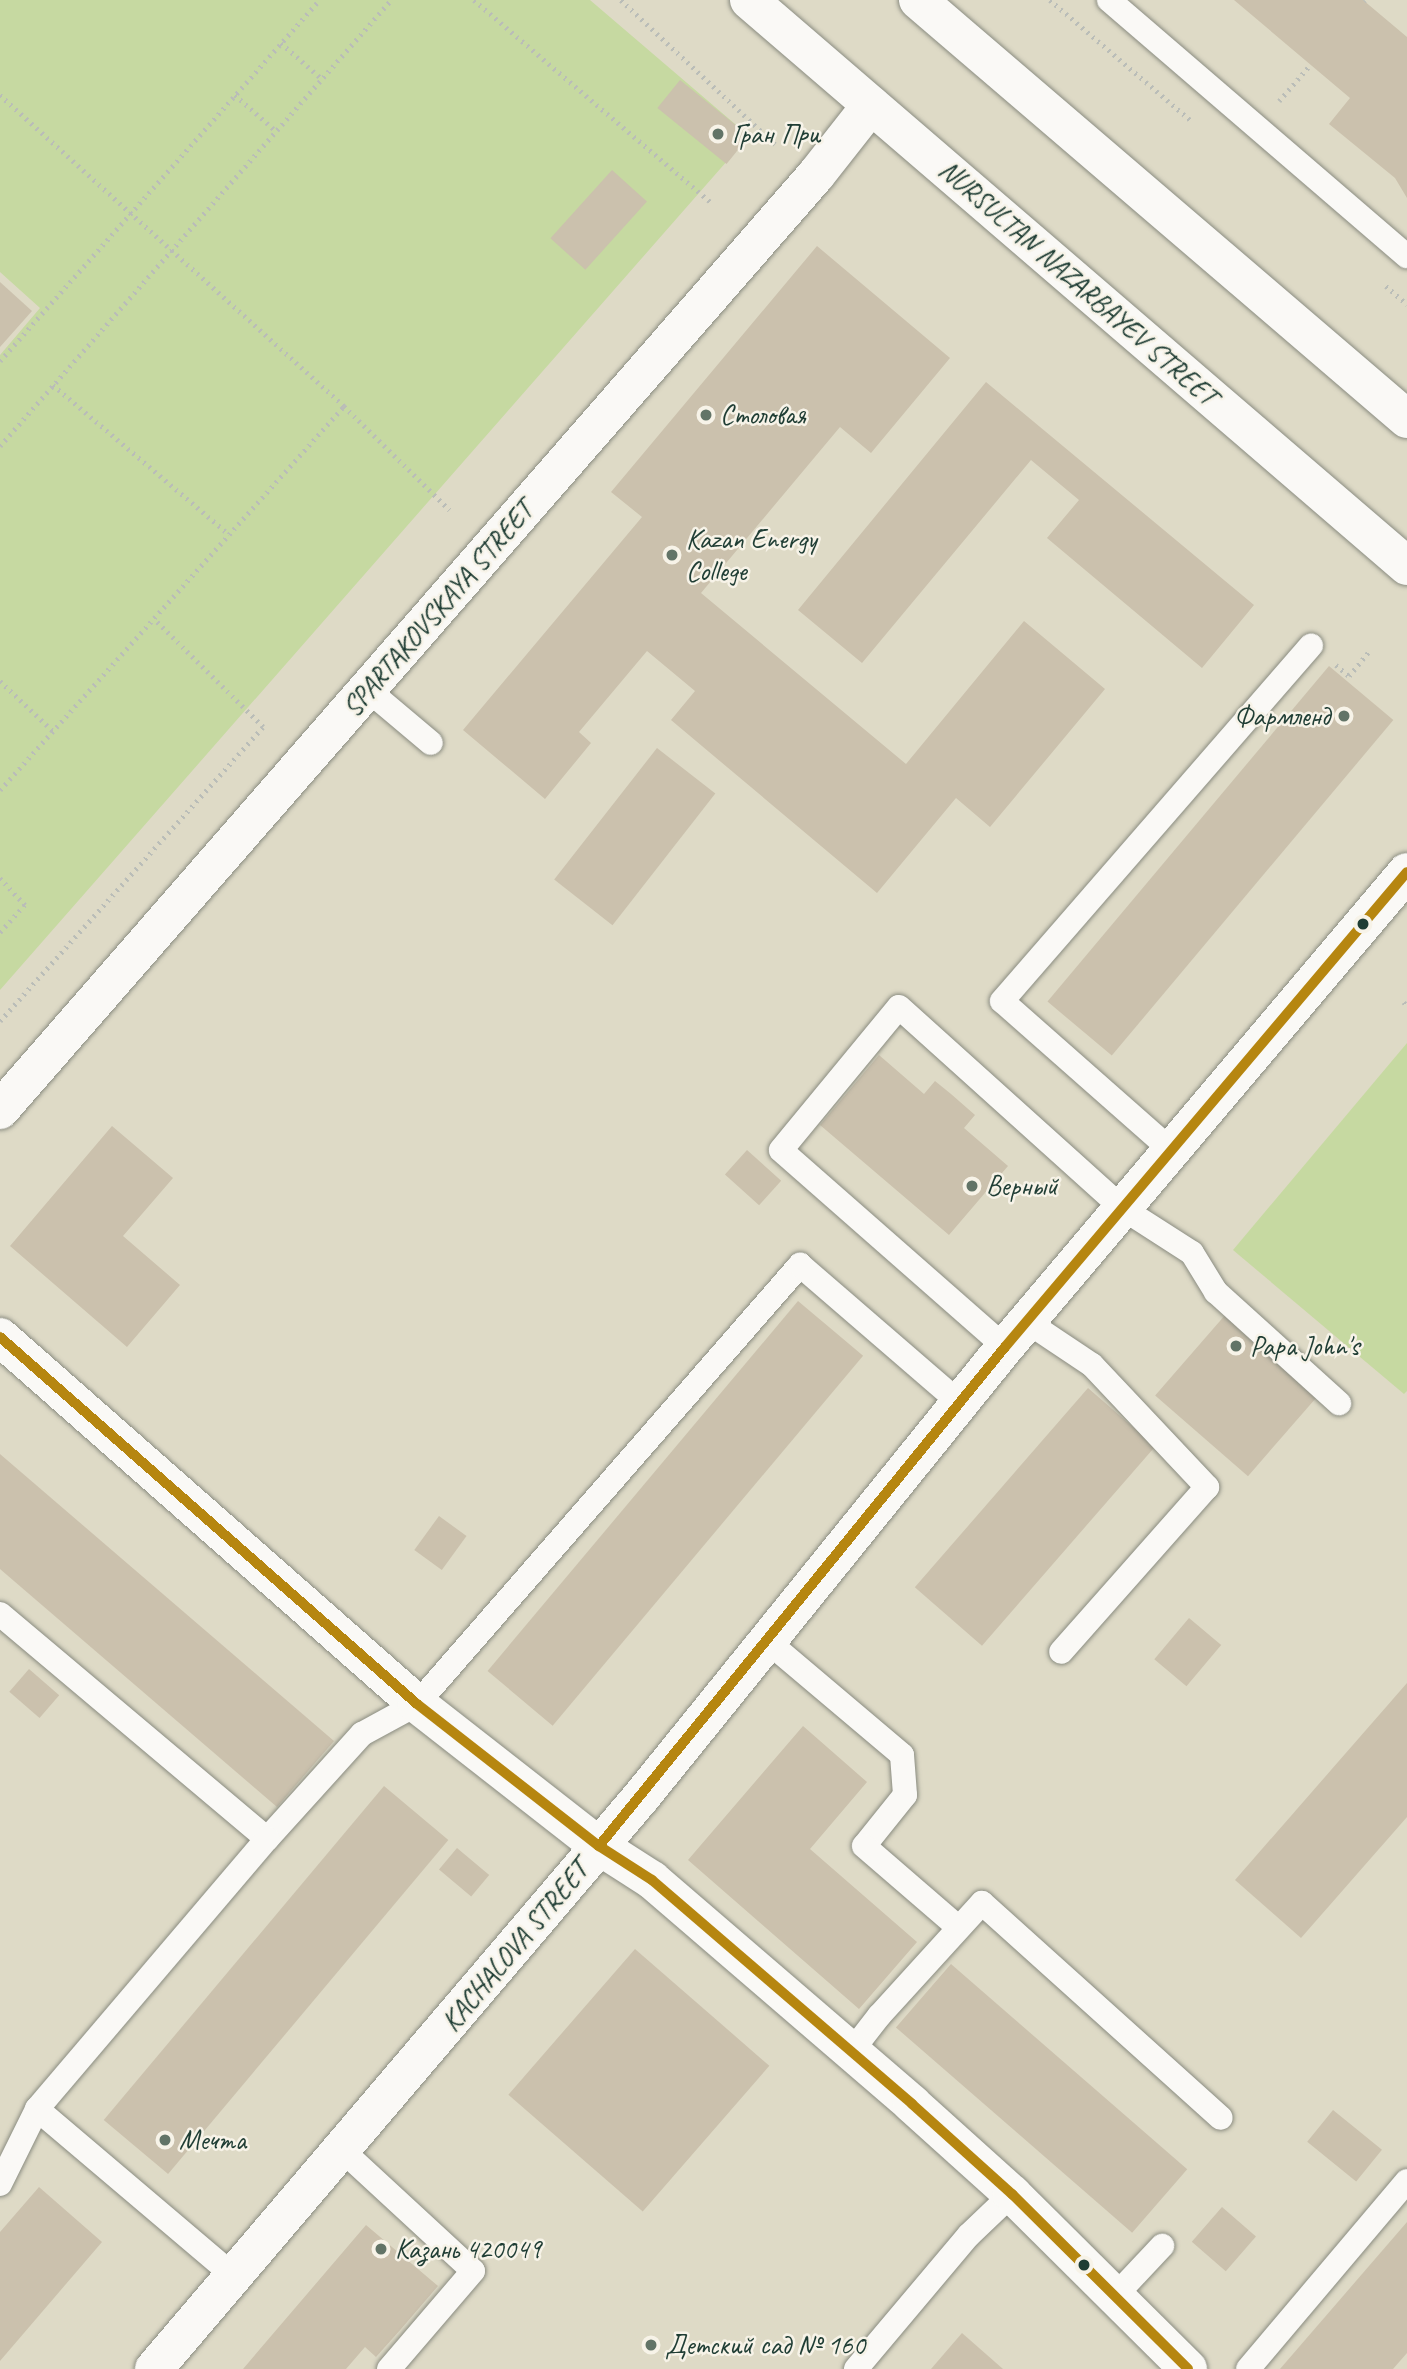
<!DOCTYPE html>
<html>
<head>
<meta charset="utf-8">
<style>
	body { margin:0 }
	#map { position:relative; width:1407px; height:2369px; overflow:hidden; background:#dedac6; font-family:Caveat,sans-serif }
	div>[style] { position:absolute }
	.green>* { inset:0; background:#c6d9a1 }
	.building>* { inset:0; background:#cbc1ad; transform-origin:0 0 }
	.path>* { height:4.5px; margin-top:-2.25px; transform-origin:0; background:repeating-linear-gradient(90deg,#babdb8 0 2px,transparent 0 7px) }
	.roads { filter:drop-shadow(0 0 2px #8a8c81) drop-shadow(0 0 2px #8a8c81) }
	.service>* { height:24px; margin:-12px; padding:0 12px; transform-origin:12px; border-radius:12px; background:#faf9f6 }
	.minor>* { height:38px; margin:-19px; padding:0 19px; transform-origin:19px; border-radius:19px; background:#faf9f6 }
	.tertiary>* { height:38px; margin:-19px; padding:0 19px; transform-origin:19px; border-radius:19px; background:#faf9f6 }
	.primary>* { height:38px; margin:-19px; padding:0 19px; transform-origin:19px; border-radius:19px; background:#faf9f6 }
	.bus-1>* { height:10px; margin:-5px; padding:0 5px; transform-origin:5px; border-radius:5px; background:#b68610 }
	.dots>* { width:19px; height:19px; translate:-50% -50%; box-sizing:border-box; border:4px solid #f7f3e8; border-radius:50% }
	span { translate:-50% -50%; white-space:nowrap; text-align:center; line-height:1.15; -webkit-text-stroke:5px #f7f3e8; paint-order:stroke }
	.poi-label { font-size:28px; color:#1f3d34 }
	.left { translate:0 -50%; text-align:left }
	.right { translate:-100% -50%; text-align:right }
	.street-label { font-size:28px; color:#1f3d34 }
</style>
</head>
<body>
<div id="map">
	<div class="green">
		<i style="clip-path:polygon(0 0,590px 0,749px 136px,0 990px,0 355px,40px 308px,0 272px)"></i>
		<i style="clip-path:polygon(1407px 1043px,1407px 1391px,1404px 1394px,1233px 1250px)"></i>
	</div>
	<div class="building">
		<i style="clip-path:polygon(1234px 0,1363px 0,1407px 37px,1407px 198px,1395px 178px,1329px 124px,1350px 98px)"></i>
		<i style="left:680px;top:80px;width:89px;height:36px;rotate:39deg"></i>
		<i style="left:612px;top:170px;width:47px;height:92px;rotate:42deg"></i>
		<i style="clip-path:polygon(817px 246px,950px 358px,871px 453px,840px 427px,701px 593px,906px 764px,1024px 621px,1105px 689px,990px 827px,956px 798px,877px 893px,671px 720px,695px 691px,647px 651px,579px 732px,591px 743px,545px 799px,463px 730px,642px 517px,611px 492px)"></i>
		<i style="clip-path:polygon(0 282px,32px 311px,0 347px)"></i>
		<i style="clip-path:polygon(986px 382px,1254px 605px,1202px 668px,1047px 538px,1079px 500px,1031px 460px,862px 663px,798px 610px)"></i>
		<i style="left:1329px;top:666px;width:84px;height:438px;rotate:40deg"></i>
		<i style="left:657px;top:748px;width:74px;height:167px;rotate:38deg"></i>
		<i style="clip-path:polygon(879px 1055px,924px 1094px,935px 1081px,951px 1094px,975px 1115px,964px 1128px,1008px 1166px,949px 1235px,820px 1125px)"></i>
		<i style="clip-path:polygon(112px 1126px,173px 1178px,123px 1236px,180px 1285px,127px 1347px,10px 1246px)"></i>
		<i style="left:747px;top:1150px;width:46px;height:33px;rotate:42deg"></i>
		<i style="left:798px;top:1301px;width:85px;height:483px;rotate:40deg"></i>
		<i style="left:1226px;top:1314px;width:123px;height:108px;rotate:41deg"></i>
		<i style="left:1088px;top:1388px;width:89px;height:264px;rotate:41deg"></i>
		<i style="clip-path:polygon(0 1454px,334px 1741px,277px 1807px,0 1569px)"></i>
		<i style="left:439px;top:1516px;width:34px;height:42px;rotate:36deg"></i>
		<i style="left:1189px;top:1618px;width:42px;height:54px;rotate:40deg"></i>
		<i style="left:29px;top:1669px;width:40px;height:30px;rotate:41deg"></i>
		<i style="clip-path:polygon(1407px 1683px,1407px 1817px,1301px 1938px,1235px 1880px)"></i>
		<i style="clip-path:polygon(803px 1726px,867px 1782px,810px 1849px,917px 1942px,859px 2009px,688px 1860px)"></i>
		<i style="left:384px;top:1786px;width:84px;height:436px;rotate:40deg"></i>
		<i style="left:457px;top:1848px;width:42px;height:28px;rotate:40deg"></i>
		<i style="left:635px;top:1949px;width:178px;height:193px;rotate:41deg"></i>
		<i style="left:951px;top:1964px;width:313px;height:84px;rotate:41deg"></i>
		<i style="left:1333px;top:2110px;width:63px;height:41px;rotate:39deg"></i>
		<i style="clip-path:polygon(39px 2187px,102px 2242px,0 2361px,0 2232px)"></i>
		<i style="left:1222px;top:2207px;width:45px;height:46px;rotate:41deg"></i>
		<i style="clip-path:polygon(1407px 2222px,1407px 2353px,1393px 2369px,1280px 2369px)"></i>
		<i style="clip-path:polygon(366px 2225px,438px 2286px,401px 2329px,376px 2357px,365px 2347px,346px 2369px,243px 2369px)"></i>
		<i style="clip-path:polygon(962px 2333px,1003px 2369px,931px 2369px)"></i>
	</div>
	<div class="path">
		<i style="left:474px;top:0;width:313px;rotate:40.5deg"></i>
		<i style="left:621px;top:0;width:211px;rotate:43.1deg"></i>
		<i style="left:1050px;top:0;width:188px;rotate:40.5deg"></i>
		<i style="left:1364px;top:1px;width:1px;rotate:-45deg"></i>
		<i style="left:281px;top:43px;width:55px;rotate:41.3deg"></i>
		<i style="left:0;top:95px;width:464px;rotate:42.1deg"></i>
		<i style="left:344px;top:406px;width:148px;rotate:44.5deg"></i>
		<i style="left:235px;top:95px;width:55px;rotate:41.3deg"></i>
		<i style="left:1279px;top:101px;width:48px;rotate:-49.3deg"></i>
		<i style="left:1386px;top:286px;width:28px;rotate:41deg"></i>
		<i style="left:0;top:361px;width:482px;rotate:-48.5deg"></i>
		<i style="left:53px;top:385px;width:231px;rotate:40.3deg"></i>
		<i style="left:0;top:446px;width:593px;rotate:-48.76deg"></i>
		<i style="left:1336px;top:665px;width:17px;rotate:40deg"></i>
		<i style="left:1349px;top:676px;width:33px;rotate:-51deg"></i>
		<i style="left:0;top:681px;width:73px;rotate:43.3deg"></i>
		<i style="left:0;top:790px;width:516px;rotate:-48.14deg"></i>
		<i style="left:0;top:878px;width:37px;rotate:47deg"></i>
		<i style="left:25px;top:905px;width:38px;rotate:132deg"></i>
		<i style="left:1404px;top:1002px;width:5px;rotate:53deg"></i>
		<i style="left:0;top:1021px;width:394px;rotate:-48.2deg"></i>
		<i style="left:263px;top:727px;width:153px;rotate:-135.3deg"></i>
	</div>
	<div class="roads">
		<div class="service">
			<i style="left:1109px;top:0;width:393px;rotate:40.7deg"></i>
			<i style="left:368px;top:690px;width:82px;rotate:40.1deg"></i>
			<i style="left:1171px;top:1150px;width:225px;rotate:-138.6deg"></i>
			<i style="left:1002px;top:1001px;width:471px;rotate:-49deg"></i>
			<i style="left:1026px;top:1321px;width:79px;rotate:33.7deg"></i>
			<i style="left:1092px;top:1365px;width:168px;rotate:46.7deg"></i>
			<i style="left:1207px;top:1487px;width:220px;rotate:131.5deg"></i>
			<i style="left:1005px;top:1347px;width:298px;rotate:-138.7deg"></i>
			<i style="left:781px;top:1150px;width:185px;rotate:-50.5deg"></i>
			<i style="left:899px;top:1007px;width:300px;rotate:42deg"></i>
			<i style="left:1122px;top:1208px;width:83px;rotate:32.7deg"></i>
			<i style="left:1192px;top:1253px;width:46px;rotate:58.4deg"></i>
			<i style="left:1216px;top:1292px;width:166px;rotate:42.1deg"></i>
			<i style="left:0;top:1614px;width:349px;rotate:40.1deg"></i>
			<i style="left:267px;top:1839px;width:142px;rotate:-47.9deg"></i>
			<i style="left:362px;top:1734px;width:63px;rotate:-28.6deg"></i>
			<i style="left:417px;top:1704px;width:583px;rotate:-48.9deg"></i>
			<i style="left:800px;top:1265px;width:211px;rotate:40.8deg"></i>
			<i style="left:766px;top:1640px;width:178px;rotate:40.2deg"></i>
			<i style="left:902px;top:1755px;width:40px;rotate:85.7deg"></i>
			<i style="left:905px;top:1795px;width:65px;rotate:128.8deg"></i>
			<i style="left:864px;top:1846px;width:125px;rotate:40.8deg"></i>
			<i style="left:851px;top:2052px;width:46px;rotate:-52.1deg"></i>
			<i style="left:879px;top:2016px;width:153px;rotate:-47.7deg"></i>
			<i style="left:982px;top:1903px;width:321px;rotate:42deg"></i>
			<i style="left:37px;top:2109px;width:355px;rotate:-49.6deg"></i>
			<i style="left:342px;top:2150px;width:178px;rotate:42.7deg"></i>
			<i style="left:473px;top:2271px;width:129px;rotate:130.6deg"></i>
			<i style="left:0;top:2184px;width:84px;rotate:-63.7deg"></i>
			<i style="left:37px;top:2109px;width:258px;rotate:40.3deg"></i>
			<i style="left:1115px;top:2296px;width:69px;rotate:-46.8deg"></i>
			<i style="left:856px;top:2369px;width:175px;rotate:-49.9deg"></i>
			<i style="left:969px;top:2235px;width:59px;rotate:-43.6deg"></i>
			<i style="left:1248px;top:2369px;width:246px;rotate:-49.8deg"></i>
		</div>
		<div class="minor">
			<i style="left:0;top:1110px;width:1241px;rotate:-48.89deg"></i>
			<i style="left:816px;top:175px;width:89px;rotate:-51.8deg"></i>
			<i style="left:0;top:1337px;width:555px;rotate:41.35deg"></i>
			<i style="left:417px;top:1704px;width:231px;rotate:38deg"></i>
			<i style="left:599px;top:1846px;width:63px;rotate:32.7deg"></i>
			<i style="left:652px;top:1880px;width:343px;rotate:40.7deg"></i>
			<i style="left:912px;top:2104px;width:135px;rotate:42deg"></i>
			<i style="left:1012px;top:2194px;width:248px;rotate:44.8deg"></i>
		</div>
		<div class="tertiary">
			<i style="left:154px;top:2369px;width:753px;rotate:-49.58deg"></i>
			<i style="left:642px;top:1796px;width:577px;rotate:-51.05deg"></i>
			<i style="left:1005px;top:1347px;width:622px;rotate:-49.76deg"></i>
		</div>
		<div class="primary">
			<i style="left:749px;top:0;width:868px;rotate:40.7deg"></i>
			<i style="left:918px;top:0;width:644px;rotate:40.59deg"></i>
		</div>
	</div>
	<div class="bus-1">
		<i style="left:0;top:1337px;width:555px;rotate:41.35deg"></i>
		<i style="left:417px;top:1704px;width:231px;rotate:38deg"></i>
		<i style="left:599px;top:1846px;width:63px;rotate:32.7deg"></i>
		<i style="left:652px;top:1880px;width:343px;rotate:40.7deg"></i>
		<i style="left:912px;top:2104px;width:135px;rotate:42deg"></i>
		<i style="left:1012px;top:2194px;width:248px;rotate:44.8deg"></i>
		<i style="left:599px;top:1846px;width:643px;rotate:-50.87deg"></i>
		<i style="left:1005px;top:1347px;width:622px;rotate:-49.76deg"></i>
	</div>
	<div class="dots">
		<i style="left:718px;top:134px;background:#627467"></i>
		<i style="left:706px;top:415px;background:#627467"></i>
		<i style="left:672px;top:555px;background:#627467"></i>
		<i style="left:1344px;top:716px;background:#627467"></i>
		<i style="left:1363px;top:924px;background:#1f3d34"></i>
		<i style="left:972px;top:1186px;background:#627467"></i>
		<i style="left:1236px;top:1346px;background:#627467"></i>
		<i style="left:165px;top:2140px;background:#627467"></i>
		<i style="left:381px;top:2249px;background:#627467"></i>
		<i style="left:1084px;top:2265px;background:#1f3d34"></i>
		<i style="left:651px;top:2345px;background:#627467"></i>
	</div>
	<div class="poi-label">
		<span class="left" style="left:732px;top:134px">Гран При</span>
		<span class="left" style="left:720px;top:415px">Столовая</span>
		<span class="left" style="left:686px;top:555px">Kazan Energy<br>College</span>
		<span class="right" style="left:1330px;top:716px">Фармленд</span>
		<span class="left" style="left:986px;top:1186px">Верный</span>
		<span class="left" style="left:1250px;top:1346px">Papa John's</span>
		<span class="left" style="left:179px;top:2140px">Мечта</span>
		<span class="left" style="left:395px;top:2249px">Казань 420049</span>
		<span class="left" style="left:665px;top:2345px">Детский сад № 160</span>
	</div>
	<div class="street-label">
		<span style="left:1078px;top:283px;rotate:41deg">NURSULTAN NAZARBAYEV STREET</span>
		<span style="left:438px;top:609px;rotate:-49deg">SPARTAKOVSKAYA STREET</span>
		<span style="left:515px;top:1946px;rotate:-50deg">KACHALOVA STREET</span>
	</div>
</div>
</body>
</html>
